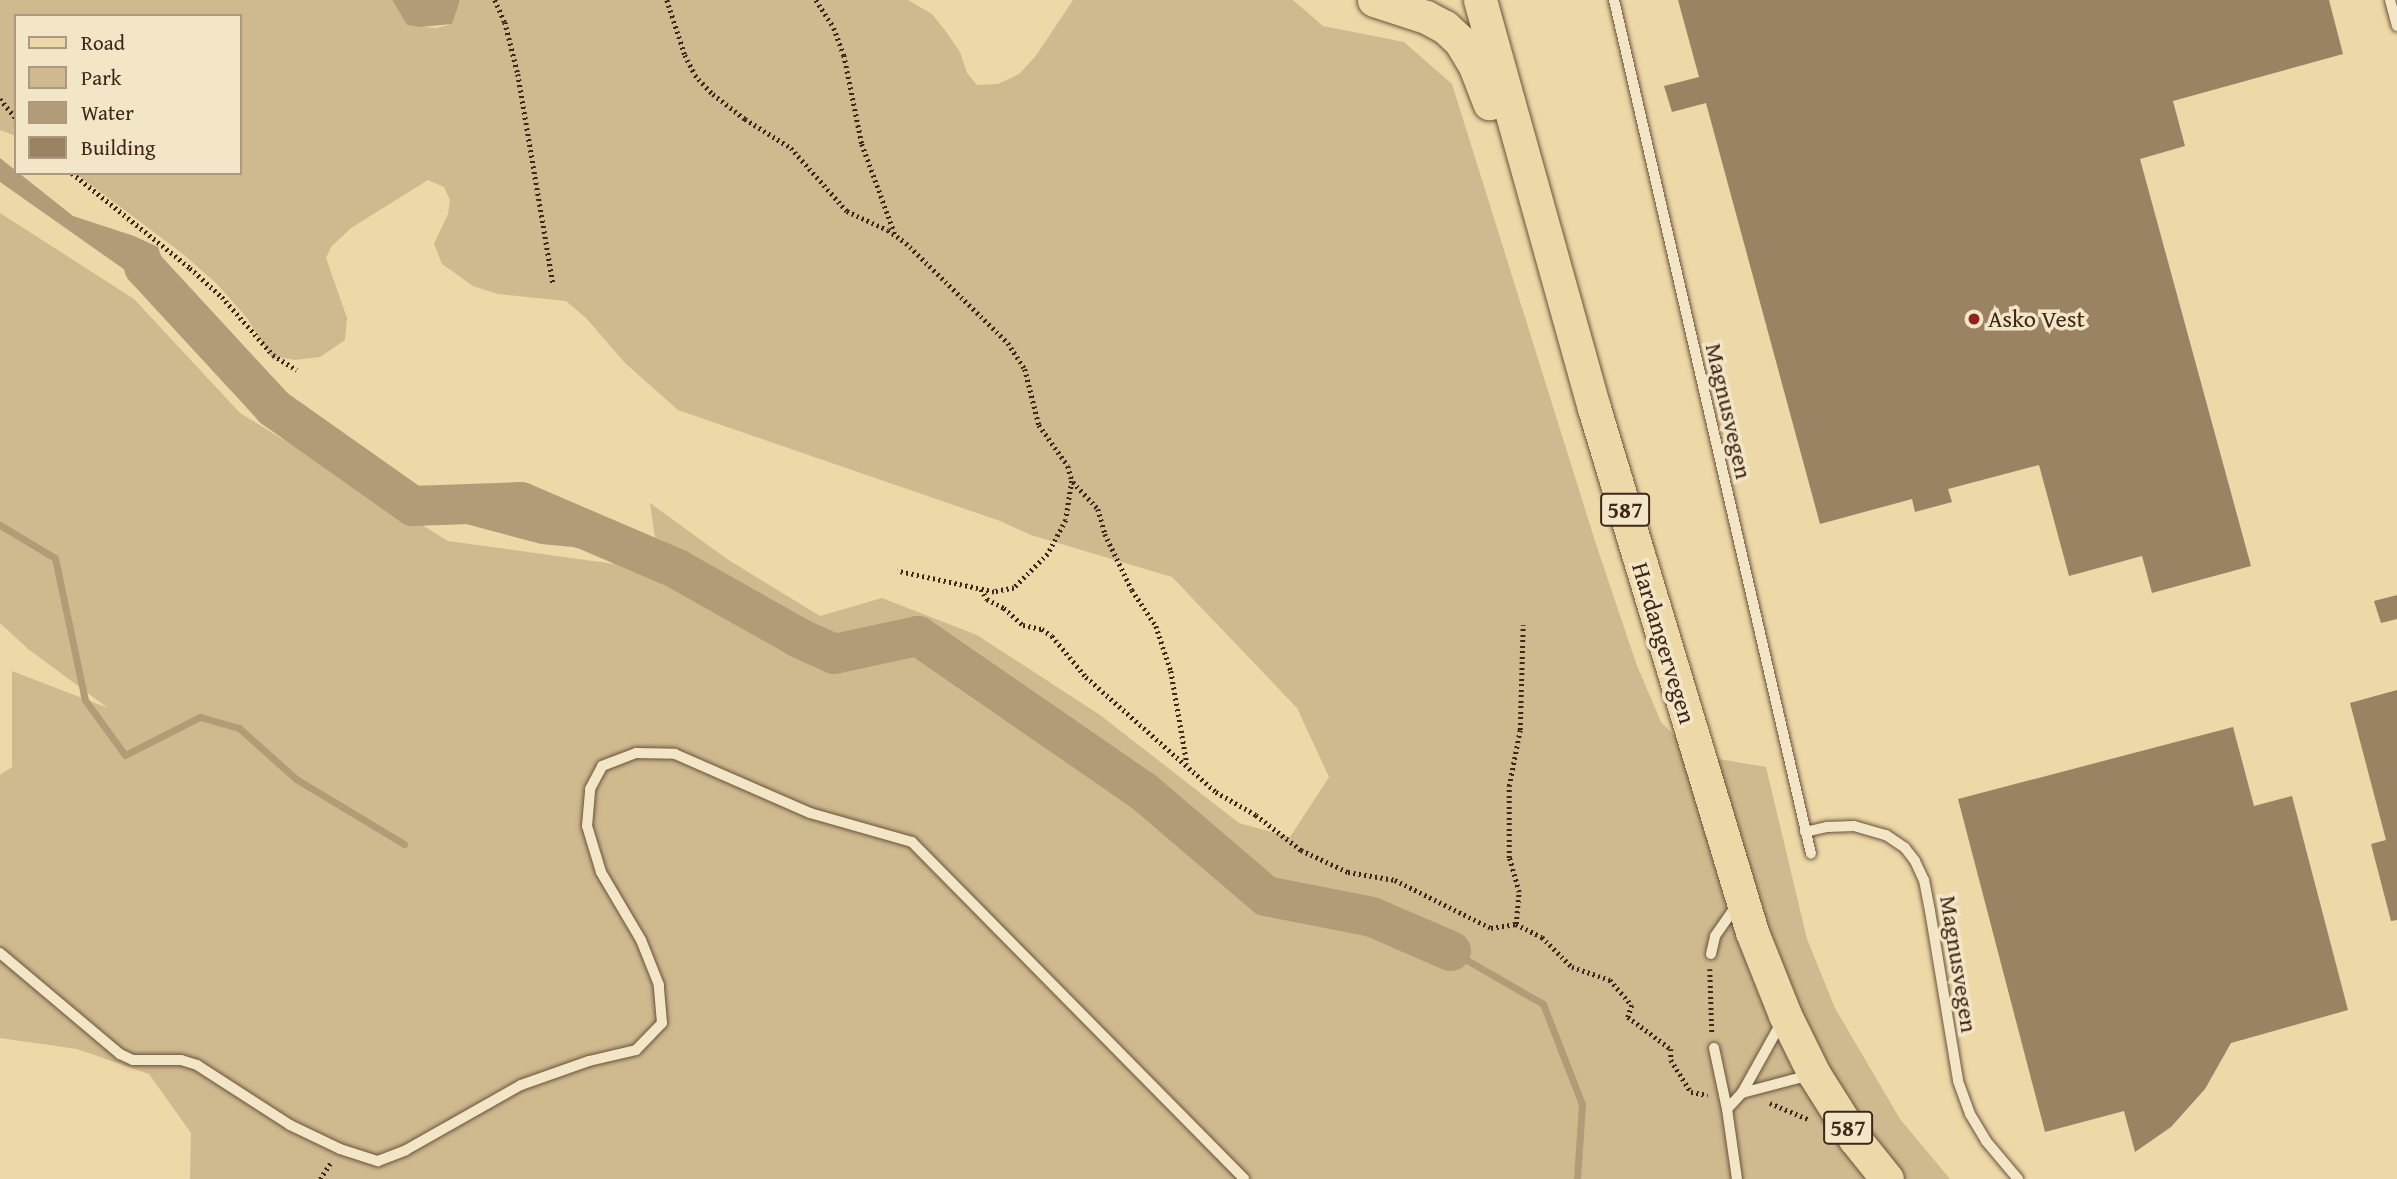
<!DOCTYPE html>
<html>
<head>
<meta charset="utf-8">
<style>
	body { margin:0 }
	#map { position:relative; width:2397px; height:1179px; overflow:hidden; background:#edd8a7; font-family:"Gentium Book Plus",serif }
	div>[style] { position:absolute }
	.green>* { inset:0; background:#cfba8f }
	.water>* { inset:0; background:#b29b77 }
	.stream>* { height:7px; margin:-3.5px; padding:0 3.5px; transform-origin:3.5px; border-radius:3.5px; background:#b29b77 }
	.river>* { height:40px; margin:-20px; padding:0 20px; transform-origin:20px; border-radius:20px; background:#b29b77 }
	.building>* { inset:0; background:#998363 }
	.path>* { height:4.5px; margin-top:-2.25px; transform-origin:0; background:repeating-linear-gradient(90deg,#3e261a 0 2px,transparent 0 5.5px) }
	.roads { filter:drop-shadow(0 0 2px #6a523d) drop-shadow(0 0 2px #6a523d) }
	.service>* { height:10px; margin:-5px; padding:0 5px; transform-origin:5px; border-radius:5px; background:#f3e6c6 }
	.primary>* { height:33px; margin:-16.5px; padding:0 16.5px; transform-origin:16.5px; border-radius:16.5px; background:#edd8a7 }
	.dots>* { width:19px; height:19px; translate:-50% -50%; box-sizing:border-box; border:4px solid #f3e6c6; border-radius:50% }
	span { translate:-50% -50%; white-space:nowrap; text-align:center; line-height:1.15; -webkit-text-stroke:7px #f3e6c6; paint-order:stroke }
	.shield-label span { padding:2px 5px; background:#f3e6c6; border:2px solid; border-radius:5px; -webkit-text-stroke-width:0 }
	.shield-label { font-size:23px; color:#3e261a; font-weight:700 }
	.poi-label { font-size:24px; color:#3e261a }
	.left { translate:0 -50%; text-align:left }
	.street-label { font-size:24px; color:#3e261a }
	.legend { position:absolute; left:14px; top:14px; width:228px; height:161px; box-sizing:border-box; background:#f3e6c6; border:2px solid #ab9981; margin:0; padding:9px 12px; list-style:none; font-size:21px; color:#3e261a }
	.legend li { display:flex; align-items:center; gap:14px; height:35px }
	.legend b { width:35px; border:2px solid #ab9981 }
</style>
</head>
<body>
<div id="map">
	<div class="green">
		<i style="clip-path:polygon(0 0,392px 0,407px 25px,436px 28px,452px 24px,459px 0,908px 0,932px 14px,947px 33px,960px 52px,967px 73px,977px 85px,998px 84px,1019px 74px,1035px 57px,1073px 0,1293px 0,1323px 26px,1404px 42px,1452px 84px,1595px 541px,1636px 663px,1661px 722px,1686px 747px,1719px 759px,1766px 767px,1807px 939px,1835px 1008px,1900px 1119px,1950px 1179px,190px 1179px,191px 1133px,149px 1074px,77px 1049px,0 1038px,0 775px,12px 767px,12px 671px,108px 708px,28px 649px,0 623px,0 213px,134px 299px,240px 413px,448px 541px,665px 571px,676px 569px,656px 545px,650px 503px,727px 559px,820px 616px,882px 598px,977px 635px,1100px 715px,1239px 823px,1290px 837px,1329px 777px,1297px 708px,1172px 577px,1031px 535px,1000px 521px,678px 410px,625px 363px,586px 318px,566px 301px,498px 294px,473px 286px,442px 264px,434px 244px,448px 214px,450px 200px,444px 187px,428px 180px,351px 228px,331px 247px,326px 258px,347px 318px,345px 340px,320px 357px,295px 360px,278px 357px,273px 360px,247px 318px,216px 283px,183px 254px,75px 173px,240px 173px,240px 16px,16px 16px,16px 136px,0 130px)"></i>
	</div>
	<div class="water">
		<i style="clip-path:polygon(392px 0,459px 0,459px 3px,452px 24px,420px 27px,407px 25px)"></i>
		<i style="clip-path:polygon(0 158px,73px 216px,134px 236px,158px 247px,179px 308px,0 182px)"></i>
		<i style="clip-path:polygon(450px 499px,481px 500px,561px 511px,628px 529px,677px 569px,667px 570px,573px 547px,541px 544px,429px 514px,413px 506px)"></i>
	</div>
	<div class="stream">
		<i style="left:0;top:525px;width:64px;rotate:31deg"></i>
		<i style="left:55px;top:558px;width:145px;rotate:78.1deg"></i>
		<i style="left:85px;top:700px;width:68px;rotate:54deg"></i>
		<i style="left:125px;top:755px;width:84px;rotate:-26.9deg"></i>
		<i style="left:200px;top:717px;width:41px;rotate:15.8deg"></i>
		<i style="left:239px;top:728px;width:76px;rotate:41.8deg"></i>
		<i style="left:296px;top:779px;width:126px;rotate:31deg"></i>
		<i style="left:1451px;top:951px;width:106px;rotate:29.9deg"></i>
		<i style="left:1543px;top:1004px;width:107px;rotate:68.7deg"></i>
		<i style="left:1582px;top:1104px;width:75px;rotate:93.8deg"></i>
	</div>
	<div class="river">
		<i style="left:144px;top:267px;width:192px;rotate:47.3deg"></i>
		<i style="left:274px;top:408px;width:170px;rotate:35.2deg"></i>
		<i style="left:413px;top:506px;width:108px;rotate:-2.1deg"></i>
		<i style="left:521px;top:502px;width:170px;rotate:23.2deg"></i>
		<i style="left:677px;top:569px;width:142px;rotate:29.4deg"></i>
		<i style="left:801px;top:639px;width:36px;rotate:24deg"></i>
		<i style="left:834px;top:654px;width:86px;rotate:-12.1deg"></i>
		<i style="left:918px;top:636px;width:273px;rotate:34.6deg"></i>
		<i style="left:1143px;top:791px;width:162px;rotate:40.5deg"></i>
		<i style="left:1266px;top:896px;width:108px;rotate:11.2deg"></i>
		<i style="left:1372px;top:917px;width:86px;rotate:23.3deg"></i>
	</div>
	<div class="building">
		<i style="clip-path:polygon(1678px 0,2329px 0,2343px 54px,2173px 101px,2185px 146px,2140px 159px,2251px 566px,2152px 593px,2142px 556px,2069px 576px,2039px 465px,1948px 489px,1952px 502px,1915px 512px,1912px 499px,1820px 524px,1706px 103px,1672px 112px,1664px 86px,1699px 77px)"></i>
		<i style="clip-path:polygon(2397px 595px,2397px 619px,2381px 623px,2374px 601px)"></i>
		<i style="clip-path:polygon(2397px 690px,2397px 920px,2391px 921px,2371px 844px,2386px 840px,2350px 703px)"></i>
		<i style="clip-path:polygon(2233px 727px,2254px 806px,2292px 796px,2348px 1010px,2231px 1043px,2205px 1089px,2171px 1127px,2135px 1152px,2124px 1111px,2045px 1132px,1958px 799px)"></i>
	</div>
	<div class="path">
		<i style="left:495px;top:0;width:24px;rotate:66deg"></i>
		<i style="left:505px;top:22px;width:54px;rotate:76deg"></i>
		<i style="left:518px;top:74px;width:212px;rotate:80.5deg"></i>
		<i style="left:667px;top:0;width:58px;rotate:71.9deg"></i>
		<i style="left:685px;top:55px;width:22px;rotate:63deg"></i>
		<i style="left:695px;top:75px;width:26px;rotate:47deg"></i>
		<i style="left:713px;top:94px;width:41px;rotate:38deg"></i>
		<i style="left:745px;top:119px;width:54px;rotate:32.2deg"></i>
		<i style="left:791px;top:148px;width:84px;rotate:48.4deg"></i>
		<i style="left:847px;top:211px;width:45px;rotate:24.9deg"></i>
		<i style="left:888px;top:230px;width:22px;rotate:36deg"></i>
		<i style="left:906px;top:243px;width:143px;rotate:44.4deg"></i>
		<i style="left:1008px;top:343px;width:31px;rotate:57deg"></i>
		<i style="left:1025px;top:369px;width:58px;rotate:76deg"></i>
		<i style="left:1039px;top:425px;width:50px;rotate:54.7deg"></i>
		<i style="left:1068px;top:466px;width:16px;rotate:75deg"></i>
		<i style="left:1072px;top:481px;width:39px;rotate:99deg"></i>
		<i style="left:1066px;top:520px;width:38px;rotate:118deg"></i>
		<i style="left:1048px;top:554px;width:48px;rotate:135deg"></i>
		<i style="left:1014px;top:588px;width:20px;rotate:169deg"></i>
		<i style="left:994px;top:592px;width:99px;rotate:-167.8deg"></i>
		<i style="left:816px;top:0;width:33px;rotate:57deg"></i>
		<i style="left:834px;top:28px;width:29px;rotate:70deg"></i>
		<i style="left:844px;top:55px;width:91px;rotate:78.6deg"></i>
		<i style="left:862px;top:144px;width:96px;rotate:69.9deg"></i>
		<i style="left:0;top:99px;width:25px;rotate:50deg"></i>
		<i style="left:72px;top:173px;width:151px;rotate:38.8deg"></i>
		<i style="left:190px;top:268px;width:43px;rotate:42.2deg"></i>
		<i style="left:222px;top:297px;width:77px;rotate:48.7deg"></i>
		<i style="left:273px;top:355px;width:28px;rotate:32deg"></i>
		<i style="left:1073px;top:482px;width:37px;rotate:47deg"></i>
		<i style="left:1098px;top:509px;width:26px;rotate:74deg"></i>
		<i style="left:1105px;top:534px;width:62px;rotate:64.3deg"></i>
		<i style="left:1132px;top:590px;width:43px;rotate:56.3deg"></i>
		<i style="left:1156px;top:626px;width:47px;rotate:71.6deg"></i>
		<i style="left:1171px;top:671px;width:94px;rotate:80.2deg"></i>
		<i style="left:981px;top:589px;width:12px;rotate:59deg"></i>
		<i style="left:987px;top:599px;width:19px;rotate:28deg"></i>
		<i style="left:1004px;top:608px;width:25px;rotate:42deg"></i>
		<i style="left:1023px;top:625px;width:19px;rotate:12deg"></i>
		<i style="left:1042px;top:629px;width:12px;rotate:35deg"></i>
		<i style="left:1052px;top:636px;width:53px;rotate:50.3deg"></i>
		<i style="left:1086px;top:677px;width:174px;rotate:41.5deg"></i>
		<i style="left:1216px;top:792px;width:46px;rotate:29.9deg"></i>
		<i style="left:1256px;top:815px;width:57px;rotate:37.9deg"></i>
		<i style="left:1301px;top:850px;width:52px;rotate:25.1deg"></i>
		<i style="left:1348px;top:872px;width:48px;rotate:9.7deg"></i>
		<i style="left:1395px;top:880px;width:107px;rotate:26.6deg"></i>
		<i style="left:1491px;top:928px;width:25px;rotate:-9deg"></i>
		<i style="left:1516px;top:924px;width:29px;rotate:27deg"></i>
		<i style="left:1542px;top:937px;width:42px;rotate:45deg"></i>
		<i style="left:1572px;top:967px;width:40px;rotate:18.9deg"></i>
		<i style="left:1610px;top:980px;width:33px;rotate:49deg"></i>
		<i style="left:1632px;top:1005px;width:13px;rotate:108deg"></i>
		<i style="left:1628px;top:1017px;width:54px;rotate:36.7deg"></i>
		<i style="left:1671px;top:1049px;width:11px;rotate:90deg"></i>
		<i style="left:1671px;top:1060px;width:38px;rotate:58deg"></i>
		<i style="left:1691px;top:1092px;width:17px;rotate:10deg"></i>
		<i style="left:1516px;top:924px;width:32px;rotate:-85deg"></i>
		<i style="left:1519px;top:892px;width:35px;rotate:-106deg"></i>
		<i style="left:1509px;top:858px;width:72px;rotate:-90deg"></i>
		<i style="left:1509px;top:786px;width:57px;rotate:-78.9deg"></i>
		<i style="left:1520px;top:730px;width:105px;rotate:-88.4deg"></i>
		<i style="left:1710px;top:969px;width:65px;rotate:88.2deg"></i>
		<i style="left:1770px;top:1103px;width:43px;rotate:23deg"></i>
		<i style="left:320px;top:1179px;width:20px;rotate:-57deg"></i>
	</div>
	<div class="roads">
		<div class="service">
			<i style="left:1614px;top:0;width:876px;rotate:77.01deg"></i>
			<i style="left:2390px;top:0;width:27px;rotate:75deg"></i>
			<i style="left:1805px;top:832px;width:23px;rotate:-13deg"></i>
			<i style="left:1827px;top:827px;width:27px;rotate:-2deg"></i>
			<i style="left:1854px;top:826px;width:33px;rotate:16deg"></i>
			<i style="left:1886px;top:835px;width:23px;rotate:34deg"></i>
			<i style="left:1905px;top:848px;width:16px;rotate:52deg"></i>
			<i style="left:1915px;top:861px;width:21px;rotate:65deg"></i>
			<i style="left:1924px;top:880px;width:32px;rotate:79deg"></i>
			<i style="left:1930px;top:911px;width:172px;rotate:80.6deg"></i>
			<i style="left:1958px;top:1081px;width:35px;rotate:70deg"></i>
			<i style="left:1970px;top:1114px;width:31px;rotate:59deg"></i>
			<i style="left:1986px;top:1141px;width:50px;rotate:49.9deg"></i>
			<i style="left:0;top:953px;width:157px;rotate:40.1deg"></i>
			<i style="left:120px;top:1054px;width:14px;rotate:25deg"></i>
			<i style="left:133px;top:1060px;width:48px"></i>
			<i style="left:181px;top:1060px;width:17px;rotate:17deg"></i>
			<i style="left:197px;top:1065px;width:111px;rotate:32.8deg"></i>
			<i style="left:290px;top:1125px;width:55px;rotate:25.6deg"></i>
			<i style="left:340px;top:1149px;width:40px;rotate:18deg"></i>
			<i style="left:378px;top:1161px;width:30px;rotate:-21deg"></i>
			<i style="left:406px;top:1150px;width:132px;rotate:-29.5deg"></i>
			<i style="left:521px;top:1085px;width:72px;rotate:-19.4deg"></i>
			<i style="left:589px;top:1061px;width:48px;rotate:-13.2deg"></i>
			<i style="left:636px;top:1050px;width:37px;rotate:-46deg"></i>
			<i style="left:662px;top:1023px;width:38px;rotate:-95deg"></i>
			<i style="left:659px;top:985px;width:48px;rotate:-111.8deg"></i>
			<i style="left:641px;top:940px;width:79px;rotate:-120.5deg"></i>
			<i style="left:601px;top:872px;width:48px;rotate:-106.9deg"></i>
			<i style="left:587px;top:826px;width:37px;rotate:-85deg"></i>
			<i style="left:590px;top:789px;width:26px;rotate:-62deg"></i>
			<i style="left:602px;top:766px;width:36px;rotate:-21deg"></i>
			<i style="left:636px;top:753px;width:39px;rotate:1deg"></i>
			<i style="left:675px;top:754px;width:147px;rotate:23.6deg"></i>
			<i style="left:810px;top:813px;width:106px;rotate:15.9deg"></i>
			<i style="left:912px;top:842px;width:473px;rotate:45.4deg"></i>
			<i style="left:1711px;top:954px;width:18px;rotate:-77deg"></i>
			<i style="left:1715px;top:936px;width:38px;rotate:-55deg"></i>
			<i style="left:1714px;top:1048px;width:62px;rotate:78deg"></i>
			<i style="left:1727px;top:1109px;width:22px;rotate:-47deg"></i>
			<i style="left:1742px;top:1093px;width:82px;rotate:-60.9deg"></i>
			<i style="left:1742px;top:1093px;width:70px;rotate:-14.8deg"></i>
			<i style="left:1727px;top:1109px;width:71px;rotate:81.9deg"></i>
		</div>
		<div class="primary">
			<i style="left:1374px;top:0;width:55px;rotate:18.1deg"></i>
			<i style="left:1426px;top:17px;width:21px;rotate:28deg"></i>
			<i style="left:1445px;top:27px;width:21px;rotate:43deg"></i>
			<i style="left:1460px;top:41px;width:29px;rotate:59deg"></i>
			<i style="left:1475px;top:66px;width:40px;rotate:69deg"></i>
			<i style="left:1480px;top:0;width:424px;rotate:74.4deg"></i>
			<i style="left:1594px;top:408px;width:547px;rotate:73.22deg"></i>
			<i style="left:1752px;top:932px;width:89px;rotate:68.3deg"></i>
			<i style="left:1785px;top:1015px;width:66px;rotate:63.8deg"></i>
			<i style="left:1814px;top:1074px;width:77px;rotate:57.8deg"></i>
			<i style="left:1855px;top:1139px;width:51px;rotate:51.3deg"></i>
		</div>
	</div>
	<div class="dots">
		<i style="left:1974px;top:319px;background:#8f2418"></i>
	</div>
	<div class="shield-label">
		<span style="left:1625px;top:510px">587</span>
		<span style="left:1848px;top:1128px">587</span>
	</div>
	<div class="poi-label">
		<span class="left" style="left:1988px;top:319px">Asko Vest</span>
	</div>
	<div class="street-label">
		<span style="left:1729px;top:411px;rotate:77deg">Magnusvegen</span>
		<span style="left:1664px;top:643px;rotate:73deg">Hardangervegen</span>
		<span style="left:1959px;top:964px;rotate:81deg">Magnusvegen</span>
	</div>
	<ul class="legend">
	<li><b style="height:9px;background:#edd8a7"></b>Road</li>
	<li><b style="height:19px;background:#cfba8f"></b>Park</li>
	<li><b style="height:19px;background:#b29b77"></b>Water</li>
	<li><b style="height:19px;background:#998363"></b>Building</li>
	</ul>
</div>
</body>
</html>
